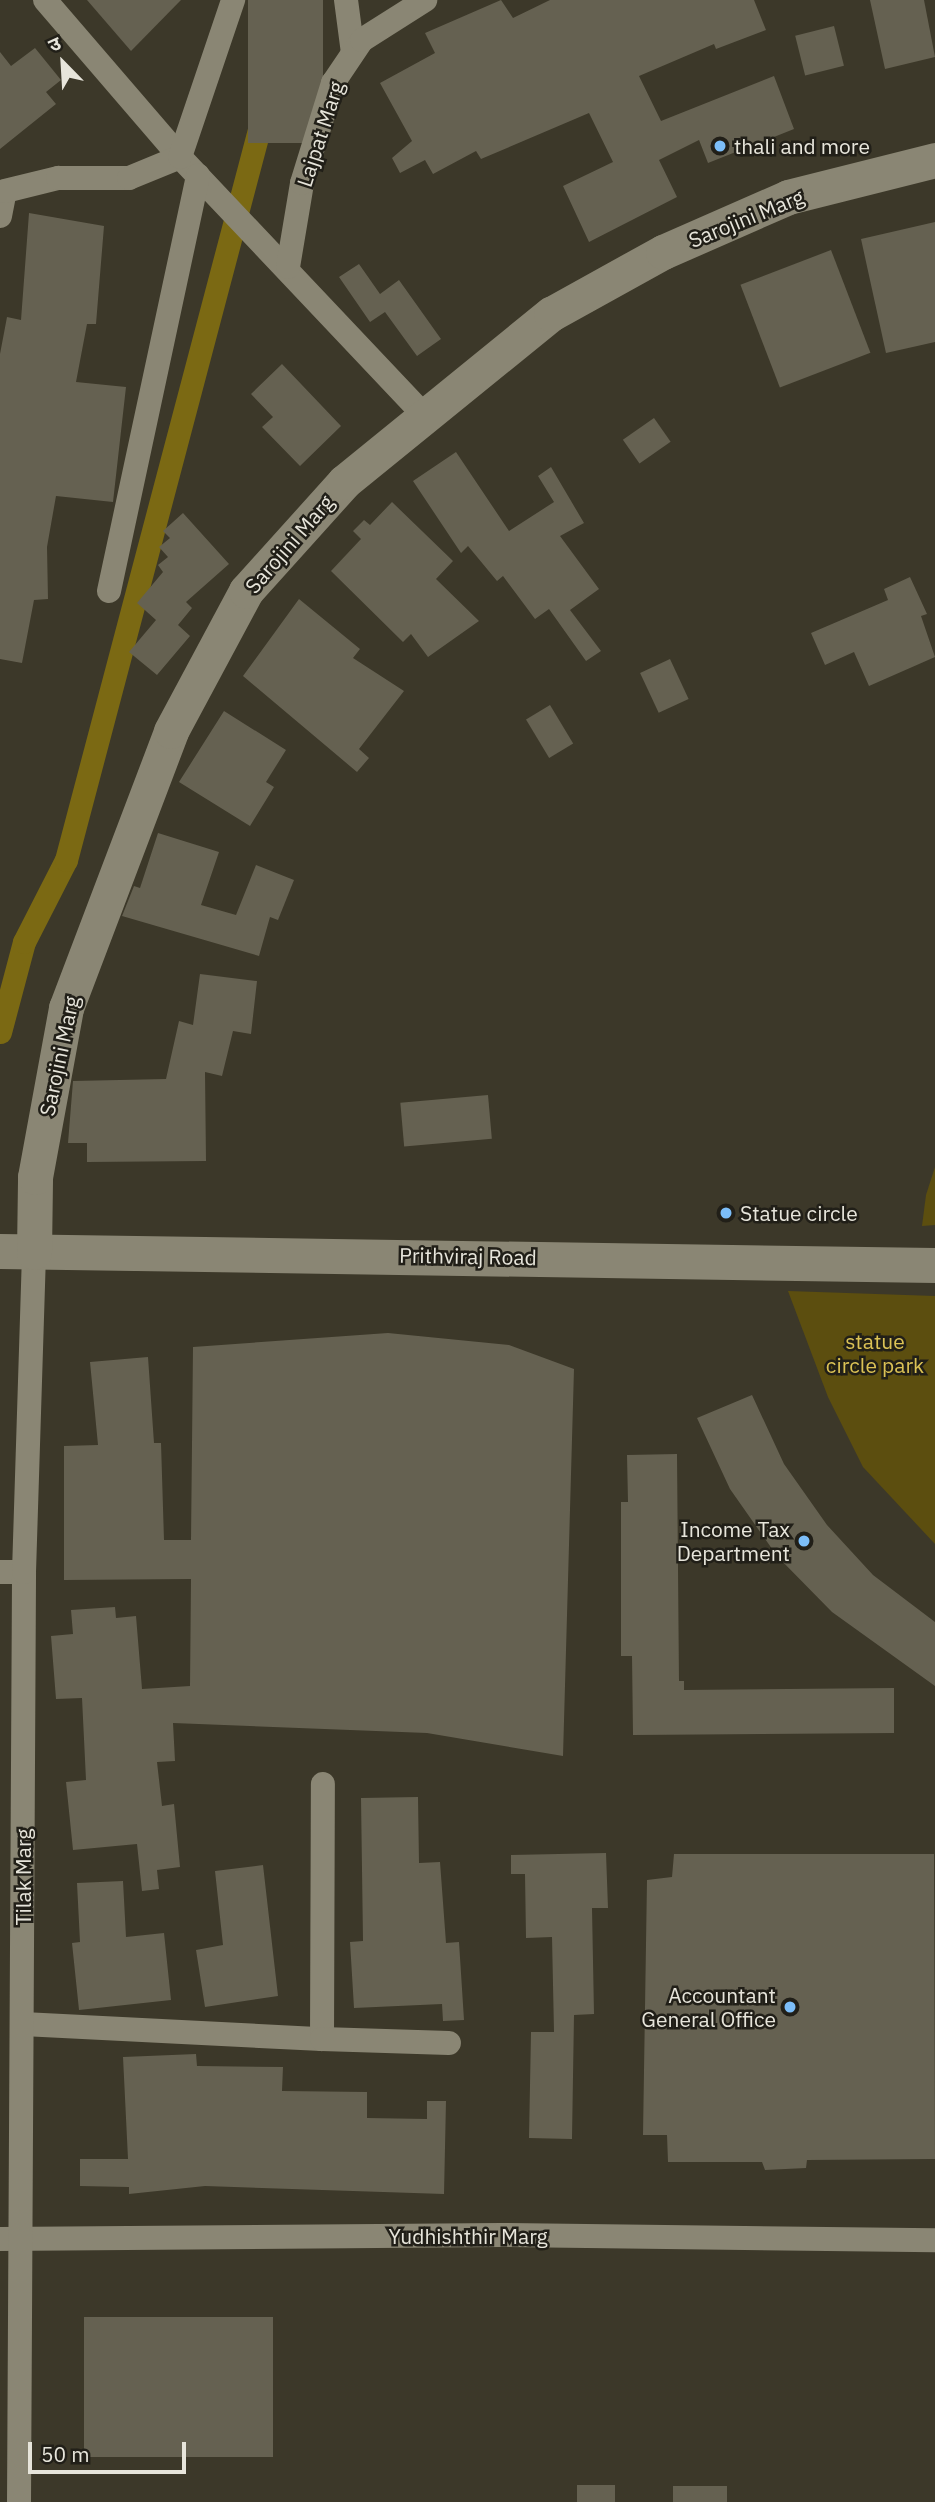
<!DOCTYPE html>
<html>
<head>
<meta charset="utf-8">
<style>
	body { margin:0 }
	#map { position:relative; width:935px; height:2502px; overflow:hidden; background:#3c3829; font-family:"IBM Plex Sans","Noto Sans Devanagari",sans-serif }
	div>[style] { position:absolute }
	.green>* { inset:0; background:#5c4e0f }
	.canal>* { height:23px; margin:-11.5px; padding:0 11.5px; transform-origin:11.5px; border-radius:11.5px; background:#7b6913 }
	.building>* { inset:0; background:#656151; transform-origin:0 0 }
	.street>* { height:24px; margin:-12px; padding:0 12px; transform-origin:12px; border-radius:12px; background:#8a8674 }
	.secondary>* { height:35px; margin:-17.5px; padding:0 17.5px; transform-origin:17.5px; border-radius:17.5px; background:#8a8674 }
	.dots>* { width:19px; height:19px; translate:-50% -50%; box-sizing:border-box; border:4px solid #211f18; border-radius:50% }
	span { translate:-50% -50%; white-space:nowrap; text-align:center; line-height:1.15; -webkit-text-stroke:5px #211f18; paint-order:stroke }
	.street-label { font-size:21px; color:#e7e5db }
	.poi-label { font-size:21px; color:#e7e5db }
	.left { translate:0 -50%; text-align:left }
	.right { translate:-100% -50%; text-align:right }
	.park-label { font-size:21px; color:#dbc255 }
	.north { position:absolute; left:28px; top:28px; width:70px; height:70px; -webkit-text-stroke:5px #211f18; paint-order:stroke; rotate:336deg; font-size:19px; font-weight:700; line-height:28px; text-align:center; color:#e7e5db }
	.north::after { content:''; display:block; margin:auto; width:24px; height:32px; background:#e7e5db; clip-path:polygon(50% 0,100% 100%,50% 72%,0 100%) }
	.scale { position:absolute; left:28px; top:2442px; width:158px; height:32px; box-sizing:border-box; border:4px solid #e7e5db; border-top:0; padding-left:9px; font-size:21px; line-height:24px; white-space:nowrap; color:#e7e5db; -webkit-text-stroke:5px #211f18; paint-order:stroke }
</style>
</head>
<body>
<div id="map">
	<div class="green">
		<i style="clip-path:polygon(935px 1167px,935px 1225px,922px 1226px,926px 1195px)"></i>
		<i style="clip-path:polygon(788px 1291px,935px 1296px,935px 1544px,863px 1467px,828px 1397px)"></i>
	</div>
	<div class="canal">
		<i style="left:0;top:1032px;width:93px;rotate:-75.1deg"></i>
		<i style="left:24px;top:942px;width:92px;rotate:-62.9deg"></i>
		<i style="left:66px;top:860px;width:767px;rotate:-75.2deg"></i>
	</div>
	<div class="building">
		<i style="clip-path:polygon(87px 0,181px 0,131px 51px)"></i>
		<i style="left:248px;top:0;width:75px;height:143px"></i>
		<i style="clip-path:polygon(501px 0,513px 18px,550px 0,754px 0,766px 30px,716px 49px,714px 44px,639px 76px,661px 121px,774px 76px,794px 129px,708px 163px,699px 140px,659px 160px,677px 197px,589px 242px,563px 186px,613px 162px,589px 113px,481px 159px,476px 151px,433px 174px,425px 160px,400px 173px,392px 158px,412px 141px,380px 83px,435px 53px,425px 33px)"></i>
		<i style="clip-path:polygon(870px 0,924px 0,935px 57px,885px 69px)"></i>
		<i style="left:834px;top:26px;width:41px;height:40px;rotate:76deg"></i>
		<i style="clip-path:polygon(35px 48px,61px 80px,46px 92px,56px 104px,0 149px,0 52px,11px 66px)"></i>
		<i style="clip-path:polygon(29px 213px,104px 226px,96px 324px,87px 324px,76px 382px,126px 387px,113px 502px,56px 496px,47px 547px,48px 599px,34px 600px,22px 663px,0 659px,0 354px,7px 317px,21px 320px)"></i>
		<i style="clip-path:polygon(935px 222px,935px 342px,886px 353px,861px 239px)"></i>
		<i style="left:831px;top:250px;width:110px;height:97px;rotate:69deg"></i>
		<i style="clip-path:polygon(359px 264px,380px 294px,399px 280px,441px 339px,417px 356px,385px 312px,370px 322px,339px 277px)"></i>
		<i style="clip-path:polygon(282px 364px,341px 426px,300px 466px,262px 427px,273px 417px,251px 394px)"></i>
		<i style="left:654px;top:418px;width:29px;height:38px;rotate:55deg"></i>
		<i style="clip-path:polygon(456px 452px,509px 531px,554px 502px,538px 476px,551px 467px,584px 523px,560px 536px,599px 589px,570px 610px,601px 651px,586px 661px,549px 609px,535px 619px,503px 576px,497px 581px,468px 546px,461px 553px,413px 481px)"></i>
		<i style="clip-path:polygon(392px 502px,453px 561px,436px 579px,479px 621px,428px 657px,411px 634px,403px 642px,331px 571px,361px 539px,353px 531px,364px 520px,370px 525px)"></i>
		<i style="clip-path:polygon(183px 513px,229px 564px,186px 602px,192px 608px,178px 625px,190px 636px,157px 675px,129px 652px,156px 620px,137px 603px,163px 572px,158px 565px,168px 557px,159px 547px,170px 538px,163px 531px)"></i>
		<i style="clip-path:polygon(910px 577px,927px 614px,921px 616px,935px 657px,869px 686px,854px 652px,825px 665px,811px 633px,888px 600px,884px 589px)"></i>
		<i style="clip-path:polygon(299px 599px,360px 649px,353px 658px,404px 691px,359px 749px,369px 758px,357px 772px,243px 676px)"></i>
		<i style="left:670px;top:659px;width:44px;height:33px;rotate:65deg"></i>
		<i style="left:550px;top:705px;width:45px;height:28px;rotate:59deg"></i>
		<i style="clip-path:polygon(224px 711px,286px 750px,266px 782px,274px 787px,250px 826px,179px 782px)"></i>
		<i style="clip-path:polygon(158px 833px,219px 852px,201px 905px,236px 915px,256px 865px,294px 880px,278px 920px,270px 917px,259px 956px,122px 916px,134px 886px,140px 888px)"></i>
		<i style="clip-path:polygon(200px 974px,257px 981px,251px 1034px,233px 1031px,222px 1076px,205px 1072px,206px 1161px,87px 1162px,87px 1143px,68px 1143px,73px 1081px,166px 1079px,179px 1021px,193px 1025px)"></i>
		<i style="left:488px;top:1095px;width:44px;height:88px;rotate:85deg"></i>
		<i style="clip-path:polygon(388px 1333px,509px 1345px,574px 1369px,563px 1756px,427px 1733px,173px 1723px,175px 1761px,157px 1762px,162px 1806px,174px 1804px,180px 1867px,157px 1870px,159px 1889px,142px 1891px,137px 1844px,73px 1850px,66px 1782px,86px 1780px,82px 1698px,56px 1699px,51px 1636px,73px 1634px,71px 1610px,115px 1607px,116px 1618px,136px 1616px,142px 1689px,190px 1686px,191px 1579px,64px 1580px,64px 1446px,98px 1445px,90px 1362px,148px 1357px,154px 1443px,161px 1443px,164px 1540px,191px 1540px,193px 1347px)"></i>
		<i style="clip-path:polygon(752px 1395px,784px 1464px,827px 1525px,873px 1575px,935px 1622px,935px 1686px,832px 1612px,777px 1556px,730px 1489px,697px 1418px)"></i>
		<i style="clip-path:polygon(677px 1454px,679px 1681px,684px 1681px,684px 1690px,894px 1688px,894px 1733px,633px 1735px,632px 1656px,621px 1656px,621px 1502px,628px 1502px,627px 1455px)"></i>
		<i style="clip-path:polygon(418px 1797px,419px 1863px,440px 1862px,446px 1943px,459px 1942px,464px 2020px,443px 2021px,442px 2004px,354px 2008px,350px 1942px,363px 1941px,361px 1798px)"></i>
		<i style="clip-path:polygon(606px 1853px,608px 1908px,592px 1908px,594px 2014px,574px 2015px,572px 2139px,529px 2138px,531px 2032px,554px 2032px,552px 1937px,526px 1938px,525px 1874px,511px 1874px,511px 1855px)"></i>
		<i style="clip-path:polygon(674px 1854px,934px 1854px,935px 2159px,807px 2160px,806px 2168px,765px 2170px,762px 2162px,668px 2162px,667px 2135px,643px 2135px,647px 1880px,672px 1877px)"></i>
		<i style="clip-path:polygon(263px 1865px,278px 1996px,205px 2007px,196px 1950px,223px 1945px,215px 1871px)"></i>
		<i style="clip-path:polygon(123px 1881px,126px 1937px,164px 1933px,171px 2000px,79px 2010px,72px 1943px,80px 1942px,77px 1883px)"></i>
		<i style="clip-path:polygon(196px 2054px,197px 2066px,283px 2067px,282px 2091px,367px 2092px,367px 2118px,427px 2119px,427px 2101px,446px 2101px,444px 2194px,205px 2186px,129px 2194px,129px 2187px,80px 2186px,80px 2159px,128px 2159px,123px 2057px)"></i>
		<i style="left:84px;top:2317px;width:189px;height:140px"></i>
		<i style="left:577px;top:2485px;width:38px;height:17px"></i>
		<i style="left:673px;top:2486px;width:54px;height:16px"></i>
	</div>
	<div class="street">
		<i style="left:45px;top:0;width:207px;rotate:49.3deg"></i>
		<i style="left:180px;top:157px;width:355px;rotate:46.6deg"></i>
		<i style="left:346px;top:0;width:53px;rotate:82.5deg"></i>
		<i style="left:0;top:216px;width:25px;rotate:-79deg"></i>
		<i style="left:5px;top:191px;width:55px;rotate:-13.8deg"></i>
		<i style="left:58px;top:178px;width:71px"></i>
		<i style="left:129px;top:178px;width:55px;rotate:-22.4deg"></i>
		<i style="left:180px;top:157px;width:166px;rotate:-71.3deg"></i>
		<i style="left:288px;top:267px;width:85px;rotate:-80.5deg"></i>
		<i style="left:302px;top:183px;width:105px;rotate:-72.8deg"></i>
		<i style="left:333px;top:83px;width:52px;rotate:-56deg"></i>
		<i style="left:362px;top:40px;width:75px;rotate:-32.4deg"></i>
		<i style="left:109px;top:591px;width:425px;rotate:-77.9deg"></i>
		<i style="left:0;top:1572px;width:24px"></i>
		<i style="left:23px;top:2024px;width:299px;rotate:2.9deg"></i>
		<i style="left:322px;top:2039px;width:255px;rotate:-89.8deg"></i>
		<i style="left:322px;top:2039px;width:127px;rotate:1.8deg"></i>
		<i style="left:0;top:2239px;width:501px;rotate:-0.46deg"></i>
		<i style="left:501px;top:2235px;width:434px;rotate:0.7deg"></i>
		<i style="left:19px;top:2502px;width:930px;rotate:-89.69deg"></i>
		<i style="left:24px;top:1572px;width:320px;rotate:-88.2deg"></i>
	</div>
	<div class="secondary">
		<i style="left:0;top:1251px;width:935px;rotate:0.86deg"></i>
		<i style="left:34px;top:1252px;width:75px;rotate:-89.2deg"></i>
		<i style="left:35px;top:1177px;width:172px;rotate:-79.6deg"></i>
		<i style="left:66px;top:1008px;width:296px;rotate:-69.2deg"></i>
		<i style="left:171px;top:731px;width:159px;rotate:-61.8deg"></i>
		<i style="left:246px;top:591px;width:147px;rotate:-48deg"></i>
		<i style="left:344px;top:482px;width:267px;rotate:-39.1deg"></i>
		<i style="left:551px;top:314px;width:128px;rotate:-29deg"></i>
		<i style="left:663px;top:252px;width:137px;rotate:-23.7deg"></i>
		<i style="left:788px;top:197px;width:152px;rotate:-14.1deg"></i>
	</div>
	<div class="dots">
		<i style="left:720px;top:146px;background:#7cbef9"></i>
		<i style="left:726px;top:1213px;background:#7cbef9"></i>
		<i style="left:804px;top:1541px;background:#7cbef9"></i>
		<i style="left:790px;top:2007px;background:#7cbef9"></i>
	</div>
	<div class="street-label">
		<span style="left:320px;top:134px;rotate:-72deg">Lajpat Marg</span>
		<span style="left:746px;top:218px;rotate:-22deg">Sarojini Marg</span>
		<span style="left:289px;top:544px;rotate:-49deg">Sarojini Marg</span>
		<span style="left:59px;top:1056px;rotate:-78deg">Sarojini Marg</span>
		<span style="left:468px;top:1256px;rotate:1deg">Prithviraj Road</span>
		<span style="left:23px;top:1877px;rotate:-90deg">Tilak Marg</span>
		<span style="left:468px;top:2236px">Yudhishthir Marg</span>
	</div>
	<div class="poi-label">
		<span class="left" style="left:734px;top:146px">thali and more</span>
		<span class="left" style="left:740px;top:1213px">Statue circle</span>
		<span class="right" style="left:790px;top:1541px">Income Tax<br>Department</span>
		<span class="right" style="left:776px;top:2007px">Accountant<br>General Office</span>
	</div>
	<div class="park-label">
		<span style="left:875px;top:1353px">statue<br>circle park</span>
	</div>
	<div class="north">उ</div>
	<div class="scale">50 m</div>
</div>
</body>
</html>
